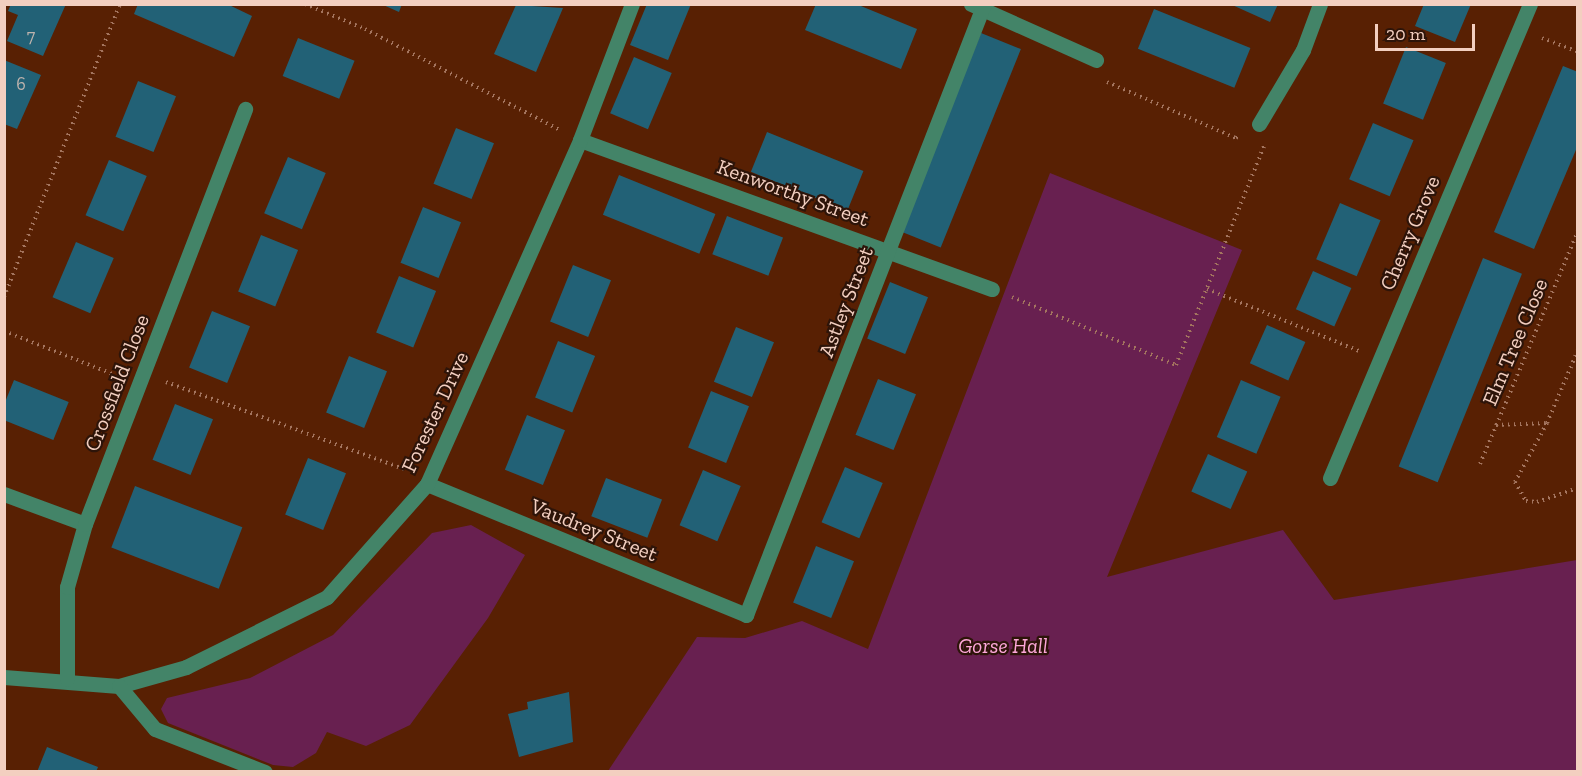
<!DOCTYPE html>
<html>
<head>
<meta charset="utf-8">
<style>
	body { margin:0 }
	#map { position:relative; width:1582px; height:776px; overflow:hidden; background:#582003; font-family:"Zilla Slab",serif }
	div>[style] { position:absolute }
	.green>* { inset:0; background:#682050 }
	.building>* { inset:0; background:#226176; transform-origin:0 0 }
	.path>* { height:4px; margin-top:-2px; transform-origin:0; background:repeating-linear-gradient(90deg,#a4755f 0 1.5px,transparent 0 6px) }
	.minor>* { height:15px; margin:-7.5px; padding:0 7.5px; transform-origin:7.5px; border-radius:7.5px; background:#438468 }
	span { translate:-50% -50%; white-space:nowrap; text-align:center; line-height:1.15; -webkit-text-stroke:4.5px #2d1409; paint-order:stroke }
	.number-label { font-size:18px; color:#bfb4ae }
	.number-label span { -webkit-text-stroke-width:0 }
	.street-label { font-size:21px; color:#f3cfc0 }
	.park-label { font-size:21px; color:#fea7da; font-style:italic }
	.frame { position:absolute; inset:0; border:6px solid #f3cfc0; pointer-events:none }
	.scale { position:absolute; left:1375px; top:24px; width:100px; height:27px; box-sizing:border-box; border:3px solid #f3cfc0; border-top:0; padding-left:8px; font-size:18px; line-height:21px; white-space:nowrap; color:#f3cfc0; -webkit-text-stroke:4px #2d1409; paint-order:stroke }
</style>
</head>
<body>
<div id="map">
	<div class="green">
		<i style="clip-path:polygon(1050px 173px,1242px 250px,1107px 577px,1283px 530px,1334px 600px,1577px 560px,1577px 771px,608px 771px,697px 637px,745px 638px,802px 621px,868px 649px)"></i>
		<i style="clip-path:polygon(471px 525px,525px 555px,488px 618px,410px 725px,366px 746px,327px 732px,316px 753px,293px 767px,273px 765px,168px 723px,161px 709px,167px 698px,250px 678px,333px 635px,432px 533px)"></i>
	</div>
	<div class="building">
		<i style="clip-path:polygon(11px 4px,66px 4px,43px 56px,7px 41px,18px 15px,8px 11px)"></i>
		<i style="clip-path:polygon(138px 4px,227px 4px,252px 16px,234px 57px,134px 14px)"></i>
		<i style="clip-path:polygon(381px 4px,402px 4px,399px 12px)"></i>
		<i style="clip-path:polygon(647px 4px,691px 4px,668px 60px,630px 45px)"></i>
		<i style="clip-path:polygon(816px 4px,856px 4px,917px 29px,901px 69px,805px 30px)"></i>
		<i style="clip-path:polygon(1230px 4px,1278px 4px,1270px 22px)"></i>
		<i style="clip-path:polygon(1424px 4px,1471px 4px,1455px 42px,1415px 26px)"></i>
		<i style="clip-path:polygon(516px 5px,563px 8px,536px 72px,494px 54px)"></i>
		<i style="left:1154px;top:9px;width:104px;height:43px;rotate:22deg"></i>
		<i style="left:981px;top:33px;width:43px;height:214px;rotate:22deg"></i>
		<i style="left:298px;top:38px;width:61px;height:41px;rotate:22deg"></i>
		<i style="left:1406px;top:47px;width:43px;height:61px;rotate:22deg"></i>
		<i style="left:634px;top:57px;width:41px;height:61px;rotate:23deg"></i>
		<i style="clip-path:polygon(4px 60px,41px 75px,17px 129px,4px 124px)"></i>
		<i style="clip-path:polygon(1563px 66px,1578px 72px,1578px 145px,1534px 249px,1494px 232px)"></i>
		<i style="left:138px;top:81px;width:41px;height:60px;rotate:22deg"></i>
		<i style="left:1373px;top:123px;width:44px;height:61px;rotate:23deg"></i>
		<i style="left:456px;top:128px;width:41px;height:60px;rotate:22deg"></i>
		<i style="left:767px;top:132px;width:104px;height:43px;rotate:22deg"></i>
		<i style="left:288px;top:157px;width:41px;height:61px;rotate:23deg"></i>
		<i style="left:109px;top:160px;width:41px;height:60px;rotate:23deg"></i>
		<i style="left:619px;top:175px;width:104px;height:43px;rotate:22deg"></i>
		<i style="left:1340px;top:203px;width:44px;height:61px;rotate:23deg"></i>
		<i style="left:423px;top:207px;width:41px;height:60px;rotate:22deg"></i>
		<i style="left:727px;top:216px;width:60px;height:41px;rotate:21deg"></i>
		<i style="left:261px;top:235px;width:40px;height:61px;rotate:22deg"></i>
		<i style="left:76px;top:242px;width:41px;height:60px;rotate:23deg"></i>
		<i style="left:1483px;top:258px;width:42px;height:225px;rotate:22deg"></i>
		<i style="left:573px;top:265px;width:41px;height:61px;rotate:22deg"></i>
		<i style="left:1313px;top:271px;width:42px;height:42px;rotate:24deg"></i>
		<i style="left:399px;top:276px;width:40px;height:61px;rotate:22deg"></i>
		<i style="left:890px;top:282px;width:41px;height:61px;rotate:22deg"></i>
		<i style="left:212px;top:311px;width:41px;height:61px;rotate:22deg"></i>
		<i style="left:1267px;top:325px;width:42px;height:42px;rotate:24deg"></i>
		<i style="left:736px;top:327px;width:41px;height:59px;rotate:22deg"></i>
		<i style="left:558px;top:341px;width:40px;height:61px;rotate:22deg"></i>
		<i style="left:349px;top:356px;width:41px;height:61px;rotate:22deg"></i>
		<i style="left:878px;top:379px;width:41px;height:60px;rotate:22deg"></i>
		<i style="left:14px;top:380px;width:59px;height:41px;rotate:22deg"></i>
		<i style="left:1241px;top:380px;width:43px;height:62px;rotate:23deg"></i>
		<i style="left:711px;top:391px;width:41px;height:61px;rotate:22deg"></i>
		<i style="left:175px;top:404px;width:41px;height:60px;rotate:22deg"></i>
		<i style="left:527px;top:415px;width:41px;height:59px;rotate:22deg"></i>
		<i style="left:1208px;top:454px;width:43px;height:41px;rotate:24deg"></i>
		<i style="left:308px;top:458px;width:41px;height:61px;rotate:22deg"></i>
		<i style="left:845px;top:467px;width:41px;height:60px;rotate:23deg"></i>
		<i style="left:703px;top:470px;width:41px;height:60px;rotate:23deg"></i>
		<i style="left:606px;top:478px;width:60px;height:41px;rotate:21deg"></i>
		<i style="left:135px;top:486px;width:115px;height:66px;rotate:21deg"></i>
		<i style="left:816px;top:546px;width:41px;height:61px;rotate:22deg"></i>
		<i style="clip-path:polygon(569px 692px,573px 742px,519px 757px,508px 714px,528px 709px,527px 702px)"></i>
		<i style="clip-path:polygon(47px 747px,98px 767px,96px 772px,37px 772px)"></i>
	</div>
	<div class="path">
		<i style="left:305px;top:4px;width:65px;rotate:22.6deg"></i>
		<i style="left:365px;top:29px;width:220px;rotate:27.4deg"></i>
		<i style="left:1542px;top:38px;width:39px;rotate:21deg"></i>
		<i style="left:1107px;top:82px;width:141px;rotate:23.5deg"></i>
		<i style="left:1236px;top:138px;width:5px;rotate:-37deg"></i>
		<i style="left:1207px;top:289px;width:164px;rotate:22.2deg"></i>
		<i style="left:4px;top:297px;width:315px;rotate:-68.4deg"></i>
		<i style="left:1012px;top:297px;width:178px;rotate:22.5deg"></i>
		<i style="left:1176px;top:365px;width:236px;rotate:-68.1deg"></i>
		<i style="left:4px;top:331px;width:119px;rotate:21.6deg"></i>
		<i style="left:166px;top:382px;width:256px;rotate:20.1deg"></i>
		<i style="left:1547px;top:423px;width:67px;rotate:118.5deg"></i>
		<i style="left:1515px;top:482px;width:22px;rotate:60deg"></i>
		<i style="left:1526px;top:501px;width:11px;rotate:5deg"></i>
		<i style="left:1537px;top:502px;width:43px;rotate:-18.9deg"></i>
		<i style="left:1496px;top:425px;width:51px;rotate:-2.2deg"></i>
		<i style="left:1547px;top:423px;width:79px;rotate:-67deg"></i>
		<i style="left:1480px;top:464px;width:253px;rotate:-67.2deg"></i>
	</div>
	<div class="minor">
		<i style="left:971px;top:4px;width:137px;rotate:24.1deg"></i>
		<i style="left:1259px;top:124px;width:86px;rotate:-59.3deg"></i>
		<i style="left:1303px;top:50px;width:49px;rotate:-69.7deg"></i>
		<i style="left:580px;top:140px;width:438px;rotate:19.9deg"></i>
		<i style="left:1330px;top:478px;width:514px;rotate:-67.12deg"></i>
		<i style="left:427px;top:484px;width:345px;rotate:22.3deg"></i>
		<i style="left:746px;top:615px;width:656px;rotate:-68.72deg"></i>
		<i style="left:4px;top:494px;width:86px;rotate:20.3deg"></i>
		<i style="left:4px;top:677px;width:115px;rotate:4.5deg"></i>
		<i style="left:119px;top:686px;width:70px;rotate:-15.8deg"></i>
		<i style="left:186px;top:667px;width:157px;rotate:-26.4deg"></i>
		<i style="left:327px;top:597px;width:151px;rotate:-48.5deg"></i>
		<i style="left:427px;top:484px;width:376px;rotate:-66deg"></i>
		<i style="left:580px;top:140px;width:146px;rotate:-69.1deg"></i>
		<i style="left:67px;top:679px;width:92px;rotate:-90deg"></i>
		<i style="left:67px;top:587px;width:66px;rotate:-74.1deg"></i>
		<i style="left:85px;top:524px;width:445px;rotate:-68.9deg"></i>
		<i style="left:119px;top:686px;width:56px;rotate:50.1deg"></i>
		<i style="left:155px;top:729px;width:118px;rotate:21.4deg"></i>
	</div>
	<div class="number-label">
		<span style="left:31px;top:36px">7</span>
		<span style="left:21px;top:84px">6</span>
	</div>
	<div class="street-label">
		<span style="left:793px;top:193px;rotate:20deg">Kenworthy Street</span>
		<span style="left:1410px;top:233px;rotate:-67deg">Cherry Grove</span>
		<span style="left:846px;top:302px;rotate:-69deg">Astley Street</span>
		<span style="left:1515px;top:342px;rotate:-67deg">Elm Tree Close</span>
		<span style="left:117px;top:383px;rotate:-69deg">Crossfield Close</span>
		<span style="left:435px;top:412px;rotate:-65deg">Forester Drive</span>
		<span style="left:594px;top:530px;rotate:22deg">Vaudrey Street</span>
	</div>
	<div class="park-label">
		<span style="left:1003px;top:646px">Gorse Hall</span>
	</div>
	<div class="frame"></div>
	<div class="scale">20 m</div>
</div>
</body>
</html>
